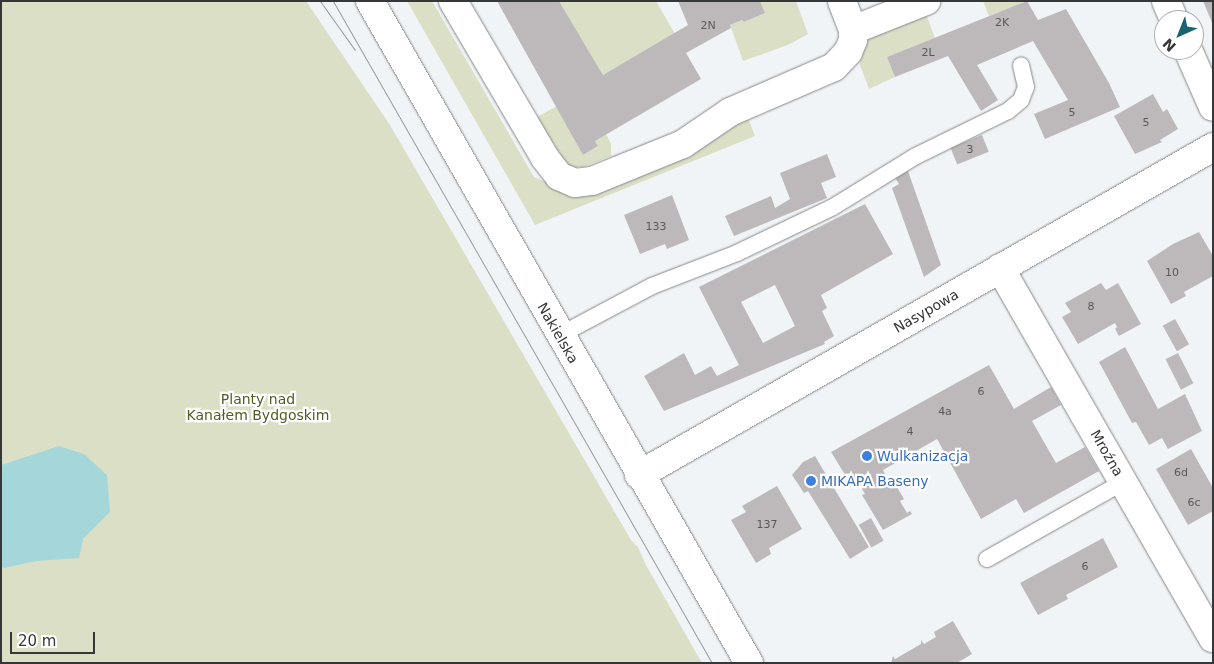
<!DOCTYPE html>
<html>
<head>
<meta charset="utf-8">
<style>
	body { margin:0 }
	#map { position:relative; width:1214px; height:664px; overflow:hidden; background:#f1f4f7; font-family:"DejaVu Sans",sans-serif }
	div>[style] { position:absolute }
	.green>* { inset:0; background:#dadfc6 }
	.water>* { inset:0; background:#a5d6da }
	.building>* { inset:0; background:#bdb9bb; transform-origin:0 0 }
	.roads { filter:drop-shadow(0 0 1px #85888a) drop-shadow(0 0 1px #85888a) }
	.service>* { height:16px; margin:-8px; padding:0 8px; transform-origin:8px; border-radius:8px; background:#fff }
	.minor>* { height:28px; margin:-14px; padding:0 14px; transform-origin:14px; border-radius:14px; background:#fff }
	.tertiary>* { height:28px; margin:-14px; padding:0 14px; transform-origin:14px; border-radius:14px; background:#fff }
	.secondary>* { height:28px; margin:-14px; padding:0 14px; transform-origin:14px; border-radius:14px; background:#fff }
	.tram>* { height:1px; margin:-0.5px; padding:0 0.5px; transform-origin:0.5px; border-radius:0.5px; background:#999b9d }
	.dots>* { width:14px; height:14px; translate:-50% -50%; box-sizing:border-box; border:2px solid #fff; border-radius:50% }
	span { translate:-50% -50%; white-space:nowrap; text-align:center; line-height:1.15; -webkit-text-stroke:4.5px #fff; paint-order:stroke }
	.number-label { font-size:11px; color:#585859 }
	.number-label span { -webkit-text-stroke-width:0 }
	.street-label { font-size:14px; color:#363738 }
	.park-label { font-size:14px; color:#545b22 }
	.shop-label { font-size:14px; color:#366cbe }
	.left { translate:0 -50%; text-align:left }
	.frame { position:absolute; inset:0; border:2px solid #363738; pointer-events:none }
	.north { position:absolute; left:1154px; top:10px; width:50px; height:50px; box-sizing:border-box; background:#fff; border:1px solid #afafaf; border-radius:50%; rotate:224deg; font-size:14px; font-weight:700; line-height:20px; text-align:center; color:#363738 }
	.north::after { content:''; display:block; margin:auto; width:18px; height:22px; background:#18636f; clip-path:polygon(50% 0,100% 100%,50% 72%,0 100%) }
	.scale { position:absolute; left:10px; top:632px; width:85px; height:22px; box-sizing:border-box; border:2px solid #363738; border-top:0; padding-left:6px; font-size:15px; line-height:18px; white-space:nowrap; color:#363738; -webkit-text-stroke:4px #fff; paint-order:stroke }
</style>
</head>
<body>
<div id="map">
	<div class="green">
		<i style="clip-path:polygon(1px 1px,306px 1px,390px 125px,631px 540px,638px 547px,646px 565px,702px 663px,1px 663px)"></i>
		<i style="clip-path:polygon(407px 1px,432px 1px,534px 177px,567px 190px,747px 115px,755px 136px,535px 225px)"></i>
		<i style="clip-path:polygon(559px 1px,656px 1px,675px 34px,603px 75px)"></i>
		<i style="clip-path:polygon(760px 1px,796px 1px,808px 34px,788px 45px,743px 61px,730px 25px,742px 20px,744px 22px,765px 13px)"></i>
		<i style="clip-path:polygon(983px 1px,1022px 1px,1023px 3px,989px 16px)"></i>
		<i style="clip-path:polygon(926px 14px,935px 38px,887px 57px,895px 77px,869px 89px,860px 65px,861px 48px,867px 39px,874px 34px)"></i>
		<i style="clip-path:polygon(557px 106px,583px 155px,598px 146px,595px 141px,606px 134px,611px 144px,611px 156px,583px 167px,572px 167px,566px 163px,537px 117px)"></i>
	</div>
	<div class="water">
		<i style="clip-path:polygon(59px 446px,84px 454px,107px 475px,110px 512px,83px 539px,79px 558px,36px 561px,4px 568px,1px 566px,1px 465px)"></i>
	</div>
	<div class="building">
		<i style="clip-path:polygon(497px 1px,559px 1px,603px 75px,688px 25px,678px 1px,760px 1px,765px 13px,744px 22px,742px 20px,730px 25px,731px 28px,686px 53px,701px 79px,595px 141px,598px 146px,583px 155px)"></i>
		<i style="clip-path:polygon(1027px 1px,1038px 20px,1066px 9px,1109px 83px,1120px 107px,1045px 139px,1034px 114px,1068px 100px,1033px 41px,977px 65px,998px 100px,981px 111px,948px 56px,895px 77px,887px 57px)"></i>
		<i style="clip-path:polygon(1203px 1px,1213px 1px,1213px 25px)"></i>
		<i style="clip-path:polygon(1153px 94px,1163px 112px,1167px 109px,1178px 129px,1160px 140px,1162px 142px,1135px 154px,1114px 116px)"></i>
		<i style="left:982px;top:135px;width:18px;height:34px;rotate:68deg"></i>
		<i style="clip-path:polygon(827px 154px,836px 177px,821px 183px,827px 198px,734px 236px,725px 216px,771px 196px,775px 208px,790px 199px,780px 173px)"></i>
		<i style="clip-path:polygon(908px 171px,941px 265px,924px 277px,892px 188px,899px 184px,895px 178px)"></i>
		<i style="clip-path:polygon(672px 195px,689px 240px,667px 249px,665px 244px,640px 254px,624px 215px)"></i>
		<i style="clip-path:polygon(evenodd,865px 204px,893px 254px,821px 295px,827px 308px,822px 311px,834px 336px,824px 342px,825px 344px,664px 411px,644px 376px,684px 353px,695px 375px,711px 366px,717px 376px,739px 365px,699px 287px,865px 204px,775px 285px,795px 326px,763px 343px,741px 302px,775px 285px)"></i>
		<i style="clip-path:polygon(1199px 232px,1213px 256px,1213px 276px,1184px 292px,1186px 296px,1171px 304px,1147px 261px,1173px 244px)"></i>
		<i style="clip-path:polygon(1101px 283px,1106px 290px,1118px 283px,1141px 324px,1119px 336px,1115px 329px,1117px 327px,1115px 323px,1078px 344px,1062px 317px,1071px 312px,1065px 303px)"></i>
		<i style="left:1175px;top:319px;width:29px;height:14px;rotate:61deg"></i>
		<i style="clip-path:polygon(1125px 347px,1158px 409px,1185px 394px,1202px 431px,1168px 449px,1162px 438px,1149px 445px,1136px 422px,1132px 423px,1099px 362px)"></i>
		<i style="left:1178px;top:353px;width:34px;height:14px;rotate:63deg"></i>
		<i style="clip-path:polygon(989px 365px,1014px 409px,1051px 387px,1061px 405px,1032px 421px,1056px 463px,1085px 447px,1099px 471px,1024px 513px,1016px 499px,981px 519px,937px 439px,883px 470px,888px 480px,892px 479px,904px 499px,900px 501px,907px 513px,910px 511px,912px 514px,883px 530px,862px 495px,865px 494px,859px 484px,852px 486px,831px 452px)"></i>
		<i style="clip-path:polygon(1191px 449px,1213px 488px,1213px 511px,1188px 525px,1156px 469px)"></i>
		<i style="clip-path:polygon(815px 456px,869px 547px,850px 559px,808px 491px,804px 493px,792px 475px,803px 462px)"></i>
		<i style="clip-path:polygon(777px 486px,802px 529px,769px 548px,771px 554px,756px 563px,731px 520px,746px 512px,742px 506px)"></i>
		<i style="left:871px;top:518px;width:26px;height:14px;rotate:61deg"></i>
		<i style="clip-path:polygon(1103px 538px,1118px 567px,1066px 595px,1068px 599px,1038px 615px,1020px 583px)"></i>
		<i style="clip-path:polygon(953px 621px,972px 654px,957px 663px,891px 663px,893px 656px,895px 659px,921px 644px,921px 640px,924px 644px,936px 637px,934px 632px)"></i>
	</div>
	<div class="roads">
		<div class="service">
			<i style="left:560px;top:335px;width:104px;rotate:-28deg"></i>
			<i style="left:652px;top:286px;width:91px;rotate:-21.2deg"></i>
			<i style="left:737px;top:253px;width:106px;rotate:-25.6deg"></i>
			<i style="left:833px;top:207px;width:97px;rotate:-31.6deg"></i>
			<i style="left:916px;top:156px;width:102px;rotate:-26.1deg"></i>
			<i style="left:1008px;top:111px;width:17px;rotate:-40deg"></i>
			<i style="left:1021px;top:100px;width:14px;rotate:-69deg"></i>
			<i style="left:1026px;top:87px;width:22px;rotate:-103deg"></i>
			<i style="left:987px;top:559px;width:156px;rotate:-29.5deg"></i>
		</div>
		<div class="minor">
			<i style="left:453px;top:1px;width:182px;rotate:59.6deg"></i>
			<i style="left:545px;top:158px;width:23px;rotate:52deg"></i>
			<i style="left:559px;top:176px;width:17px;rotate:24deg"></i>
			<i style="left:575px;top:183px;width:17px;rotate:-7deg"></i>
			<i style="left:592px;top:181px;width:98px;rotate:-22.1deg"></i>
			<i style="left:683px;top:144px;width:57px;rotate:-34.2deg"></i>
			<i style="left:730px;top:112px;width:113px;rotate:-23.4deg"></i>
			<i style="left:834px;top:67px;width:21px;rotate:-47deg"></i>
			<i style="left:848px;top:52px;width:13px;rotate:-67deg"></i>
			<i style="left:853px;top:40px;width:10px;rotate:-90deg"></i>
			<i style="left:853px;top:30px;width:31px;rotate:-111deg"></i>
			<i style="left:1166px;top:1px;width:21px;rotate:67deg"></i>
			<i style="left:853px;top:30px;width:79px;rotate:-21.7deg"></i>
			<i style="left:1188px;top:50px;width:62px;rotate:66.3deg"></i>
			<i style="left:1000px;top:268px;width:427px;rotate:60.1deg"></i>
		</div>
		<div class="tertiary">
			<i style="left:639px;top:475px;width:661px;rotate:-29.74deg"></i>
		</div>
		<div class="secondary">
			<i style="left:370px;top:1px;width:763px;rotate:60.21deg"></i>
		</div>
	</div>
	<div class="tram">
		<i style="left:320px;top:1px;width:60px;rotate:54.5deg"></i>
		<i style="left:333px;top:1px;width:763px;rotate:60.21deg"></i>
	</div>
	<div class="dots">
		<i style="left:867px;top:456px;background:#3f7fe0"></i>
		<i style="left:811px;top:481px;background:#3f7fe0"></i>
	</div>
	<div class="number-label">
		<span style="left:1002px;top:23px">2K</span>
		<span style="left:708px;top:26px">2N</span>
		<span style="left:928px;top:53px">2L</span>
		<span style="left:1072px;top:113px">5</span>
		<span style="left:1146px;top:123px">5</span>
		<span style="left:970px;top:150px">3</span>
		<span style="left:656px;top:227px">133</span>
		<span style="left:1172px;top:273px">10</span>
		<span style="left:1091px;top:307px">8</span>
		<span style="left:981px;top:392px">6</span>
		<span style="left:945px;top:412px">4a</span>
		<span style="left:910px;top:432px">4</span>
		<span style="left:1181px;top:473px">6d</span>
		<span style="left:1194px;top:503px">6c</span>
		<span style="left:767px;top:525px">137</span>
		<span style="left:1085px;top:567px">6</span>
	</div>
	<div class="street-label">
		<span style="left:926px;top:311px;rotate:-30deg">Nasypowa</span>
		<span style="left:558px;top:333px;rotate:60deg">Nakielska</span>
		<span style="left:1107px;top:453px;rotate:60deg">Mroźna</span>
	</div>
	<div class="park-label">
		<span style="left:258px;top:407px">Planty nad<br>Kanałem Bydgoskim</span>
	</div>
	<div class="shop-label">
		<span class="left" style="left:877px;top:456px">Wulkanizacja</span>
		<span class="left" style="left:821px;top:481px">MIKAPA Baseny</span>
	</div>
	<div class="frame"></div>
	<div class="north">N</div>
	<div class="scale">20 m</div>
</div>
</body>
</html>
